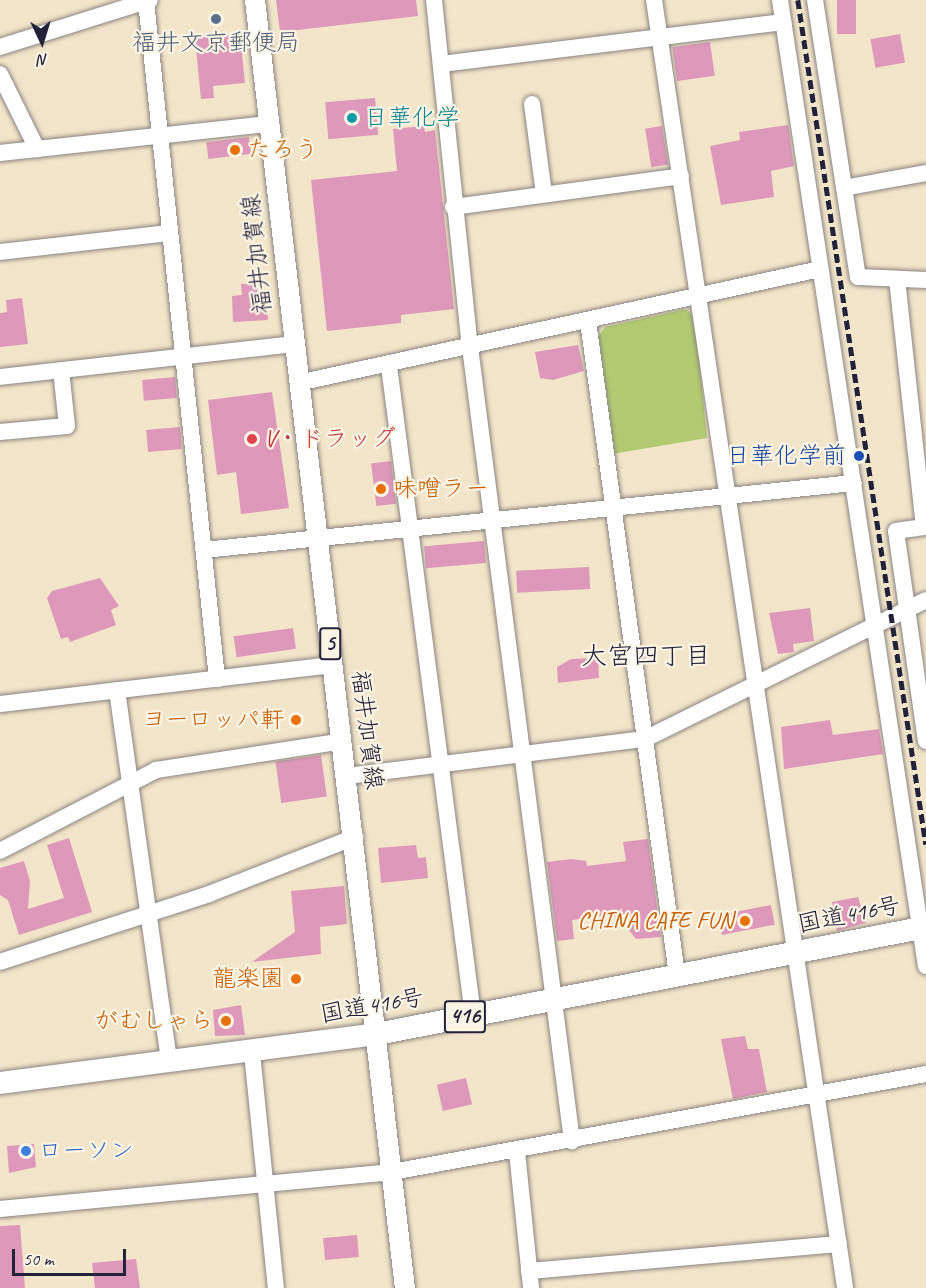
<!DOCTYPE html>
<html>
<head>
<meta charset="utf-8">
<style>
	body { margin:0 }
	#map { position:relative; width:926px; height:1288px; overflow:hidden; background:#f3e5c9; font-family:Caveat,"Klee One",sans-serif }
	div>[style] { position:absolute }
	.green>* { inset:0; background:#b3cb70 }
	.building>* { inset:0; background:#de99ba; transform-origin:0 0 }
	.roads { filter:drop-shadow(0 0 2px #8a8482) drop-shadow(0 0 2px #8a8482) }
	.minor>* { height:16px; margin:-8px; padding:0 8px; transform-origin:8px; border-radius:8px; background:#fff }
	.major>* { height:20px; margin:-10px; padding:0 10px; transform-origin:10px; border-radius:10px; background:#fff }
	.highway>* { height:22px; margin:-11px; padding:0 11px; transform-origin:11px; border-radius:11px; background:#fff }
	.rail>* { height:4.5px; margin-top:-2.25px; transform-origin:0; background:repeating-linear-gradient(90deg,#22223b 0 9px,transparent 0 13.5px) }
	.dots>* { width:16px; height:16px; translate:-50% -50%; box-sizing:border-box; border:3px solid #fcf5e5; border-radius:50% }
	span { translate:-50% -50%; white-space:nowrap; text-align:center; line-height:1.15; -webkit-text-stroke:4.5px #fcf5e5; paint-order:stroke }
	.shield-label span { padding:2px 4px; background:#fcf5e5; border:2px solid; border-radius:4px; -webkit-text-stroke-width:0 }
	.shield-label { font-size:22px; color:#22223b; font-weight:700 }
	.service-label { font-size:24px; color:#4e5e75 }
	.culture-label { font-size:24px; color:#0d838f }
	.left { translate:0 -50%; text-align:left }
	.food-label { font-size:24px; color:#c56008 }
	.right { translate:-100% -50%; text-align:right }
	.street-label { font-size:24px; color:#22223b }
	.health-label { font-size:24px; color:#be3a42 }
	.transit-label { font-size:24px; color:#164399 }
	.shop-label { font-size:24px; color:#366cbe }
	.neighbourhood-label { font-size:26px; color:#22223b }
	.north { position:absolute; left:12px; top:12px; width:60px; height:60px; -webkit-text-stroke:4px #fcf5e5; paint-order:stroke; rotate:176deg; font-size:16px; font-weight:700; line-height:24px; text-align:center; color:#22223b }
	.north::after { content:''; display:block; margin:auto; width:21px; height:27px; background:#22223b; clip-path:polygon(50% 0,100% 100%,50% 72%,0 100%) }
	.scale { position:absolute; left:12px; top:1249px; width:114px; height:27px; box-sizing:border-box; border:3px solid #22223b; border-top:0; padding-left:8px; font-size:18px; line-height:21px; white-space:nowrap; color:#22223b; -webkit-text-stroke:4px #fcf5e5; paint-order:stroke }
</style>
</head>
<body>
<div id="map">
	<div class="green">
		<i style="clip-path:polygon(686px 309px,695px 317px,707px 438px,612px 454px,596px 340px,605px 327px)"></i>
	</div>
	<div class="building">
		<i style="clip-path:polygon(276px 0,416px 0,418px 16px,280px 32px)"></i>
		<i style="left:837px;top:0;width:19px;height:34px"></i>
		<i style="clip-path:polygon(240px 34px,245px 83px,213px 86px,214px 98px,201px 99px,195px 38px)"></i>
		<i style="left:900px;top:34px;width:29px;height:30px;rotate:80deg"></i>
		<i style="left:710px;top:42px;width:34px;height:38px;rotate:82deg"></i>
		<i style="left:375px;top:98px;width:37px;height:50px;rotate:85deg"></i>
		<i style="clip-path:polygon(788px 125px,794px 166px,771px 171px,774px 197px,721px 205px,710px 146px,740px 140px,739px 132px)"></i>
		<i style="clip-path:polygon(424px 126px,425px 132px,435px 130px,454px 309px,401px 315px,401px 323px,327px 331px,311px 180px,397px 171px,393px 129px)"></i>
		<i style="left:662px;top:126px;width:39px;height:17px;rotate:81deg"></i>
		<i style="left:249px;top:137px;width:17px;height:43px;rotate:83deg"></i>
		<i style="clip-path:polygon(257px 283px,257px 293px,267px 292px,268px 320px,233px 322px,232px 296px,242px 295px,241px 284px)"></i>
		<i style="clip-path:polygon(22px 298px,28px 344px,0 347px,0 313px,7px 312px,6px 300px)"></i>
		<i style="clip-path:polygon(578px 345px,584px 371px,553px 380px,540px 378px,535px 352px)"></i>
		<i style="left:175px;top:377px;width:21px;height:33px;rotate:85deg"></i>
		<i style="clip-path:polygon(272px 392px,289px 508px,241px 514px,236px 472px,217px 475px,208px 400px)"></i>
		<i style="left:180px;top:427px;width:22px;height:34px;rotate:85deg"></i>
		<i style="left:391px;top:461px;width:43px;height:20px;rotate:83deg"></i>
		<i style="left:484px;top:541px;width:22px;height:60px;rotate:85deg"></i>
		<i style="left:589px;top:567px;width:22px;height:73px;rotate:87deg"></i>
		<i style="clip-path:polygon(100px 578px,119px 606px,111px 610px,116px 625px,70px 642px,68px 637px,61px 639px,47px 598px,52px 591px)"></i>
		<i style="clip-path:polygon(810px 608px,814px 641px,793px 644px,794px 652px,778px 654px,769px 613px)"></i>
		<i style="left:293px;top:628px;width:21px;height:60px;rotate:82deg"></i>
		<i style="clip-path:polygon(598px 658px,599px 678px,558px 683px,557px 667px,571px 659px)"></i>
		<i style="clip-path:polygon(830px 720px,833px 735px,879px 729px,883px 754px,784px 769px,781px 727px)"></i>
		<i style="left:321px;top:755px;width:42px;height:46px;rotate:82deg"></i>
		<i style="clip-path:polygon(69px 838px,92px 912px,19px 935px,8px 900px,0 895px,0 868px,24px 861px,30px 881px,28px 909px,64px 898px,47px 845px)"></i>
		<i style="clip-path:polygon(648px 839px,661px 937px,636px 939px,624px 924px,617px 925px,615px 914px,572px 920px,574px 939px,557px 941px,547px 862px,571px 859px,586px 861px,587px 866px,626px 861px,623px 842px)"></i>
		<i style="clip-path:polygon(416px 845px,418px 858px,426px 857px,428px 878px,381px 883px,378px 848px)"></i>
		<i style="clip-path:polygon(344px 886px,347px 924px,320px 927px,321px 954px,252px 962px,295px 932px,291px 891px)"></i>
		<i style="clip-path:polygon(858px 897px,866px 923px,837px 931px,832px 902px)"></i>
		<i style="left:771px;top:905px;width:20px;height:54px;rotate:79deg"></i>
		<i style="clip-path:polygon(241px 1005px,245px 1035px,215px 1036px,213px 1010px)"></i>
		<i style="clip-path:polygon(745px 1036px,748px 1049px,759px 1049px,767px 1092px,733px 1099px,721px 1039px)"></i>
		<i style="left:466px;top:1078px;width:27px;height:30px;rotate:77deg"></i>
		<i style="clip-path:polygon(34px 1144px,36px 1167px,9px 1173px,7px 1146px)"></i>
		<i style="clip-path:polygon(20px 1225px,25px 1288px,0 1288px,0 1226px)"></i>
		<i style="left:357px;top:1235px;width:22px;height:34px;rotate:85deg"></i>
		<i style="clip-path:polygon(136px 1259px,140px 1288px,95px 1288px,92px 1263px)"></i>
	</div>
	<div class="roads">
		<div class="minor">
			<i style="left:434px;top:0;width:349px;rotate:84.1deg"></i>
			<i style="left:470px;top:347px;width:801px;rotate:82.68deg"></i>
			<i style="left:654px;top:0;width:1302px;rotate:81.56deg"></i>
			<i style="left:780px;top:0;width:977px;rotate:81.41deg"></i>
			<i style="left:815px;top:0;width:280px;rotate:81.2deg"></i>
			<i style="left:858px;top:277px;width:68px;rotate:2.5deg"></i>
			<i style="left:146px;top:1px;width:682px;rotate:84.02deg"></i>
			<i style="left:0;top:47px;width:157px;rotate:-17.4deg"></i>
			<i style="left:441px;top:64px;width:345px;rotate:-7deg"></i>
			<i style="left:0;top:74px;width:84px;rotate:63.7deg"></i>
			<i style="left:532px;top:104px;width:91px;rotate:82.4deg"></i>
			<i style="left:0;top:153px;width:270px;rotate:-6.2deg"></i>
			<i style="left:844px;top:188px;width:83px;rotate:-10.4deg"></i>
			<i style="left:453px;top:207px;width:230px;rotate:-7.7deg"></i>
			<i style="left:0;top:252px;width:171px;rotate:-6.4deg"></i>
			<i style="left:897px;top:279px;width:249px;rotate:83.8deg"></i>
			<i style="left:924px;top:527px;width:28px;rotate:172deg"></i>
			<i style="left:896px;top:531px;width:212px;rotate:81.9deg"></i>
			<i style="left:588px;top:321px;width:660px;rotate:82.25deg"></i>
			<i style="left:389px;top:366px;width:654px;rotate:82.63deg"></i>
			<i style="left:0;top:377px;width:295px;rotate:-6.4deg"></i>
			<i style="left:298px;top:383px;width:534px;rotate:-12.32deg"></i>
			<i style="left:0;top:432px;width:67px;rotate:-5.1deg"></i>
			<i style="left:67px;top:426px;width:56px;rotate:-96.1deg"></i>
			<i style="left:204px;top:550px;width:653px;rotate:-5.89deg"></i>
			<i style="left:117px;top:690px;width:376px;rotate:82deg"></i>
			<i style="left:0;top:704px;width:335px;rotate:-6.7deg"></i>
			<i style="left:347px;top:776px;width:300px;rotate:-7.1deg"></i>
			<i style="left:645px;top:739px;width:313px;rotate:-26.3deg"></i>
			<i style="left:0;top:851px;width:176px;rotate:-27.4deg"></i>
			<i style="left:156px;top:770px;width:189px;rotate:-8.8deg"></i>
			<i style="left:0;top:962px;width:220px;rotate:-18deg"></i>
			<i style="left:209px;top:894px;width:157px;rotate:-21.3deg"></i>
			<i style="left:252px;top:1053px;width:236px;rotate:84.2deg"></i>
			<i style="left:517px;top:1152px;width:137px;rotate:84.1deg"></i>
			<i style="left:0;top:1209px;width:394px;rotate:-5.4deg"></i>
			<i style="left:392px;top:1172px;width:543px;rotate:-10.4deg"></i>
			<i style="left:529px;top:1271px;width:311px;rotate:-5deg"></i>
		</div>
		<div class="major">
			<i style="left:255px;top:0;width:1297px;rotate:83.36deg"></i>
		</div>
		<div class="highway">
			<i style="left:0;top:1083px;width:380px;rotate:-7.4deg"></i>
			<i style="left:377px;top:1034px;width:559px;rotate:-11.03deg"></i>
		</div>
	</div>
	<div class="rail">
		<i style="left:798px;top:0;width:854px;rotate:81.38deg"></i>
	</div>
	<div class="dots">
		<i style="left:216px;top:19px;background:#5c6f8a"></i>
		<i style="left:352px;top:118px;background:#0f9aa8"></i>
		<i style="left:235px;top:150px;background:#e8710a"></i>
		<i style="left:252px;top:439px;background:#e0444e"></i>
		<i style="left:859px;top:456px;background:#1a4fb4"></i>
		<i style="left:381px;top:489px;background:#e8710a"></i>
		<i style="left:296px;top:720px;background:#e8710a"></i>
		<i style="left:745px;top:921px;background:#e8710a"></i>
		<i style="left:296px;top:979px;background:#e8710a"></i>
		<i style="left:226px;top:1021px;background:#e8710a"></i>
		<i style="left:26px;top:1151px;background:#3f7fe0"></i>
	</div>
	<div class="shield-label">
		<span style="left:330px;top:644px">5</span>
		<span style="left:465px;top:1017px">416</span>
	</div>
	<div class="service-label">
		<span style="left:216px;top:43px">福井文京郵便局</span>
	</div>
	<div class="culture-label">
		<span class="left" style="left:364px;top:118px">日華化学</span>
	</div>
	<div class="food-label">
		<span class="left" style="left:247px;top:150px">たろう</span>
		<span class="left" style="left:393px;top:489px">味噌ラー</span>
		<span class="right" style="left:284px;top:720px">ヨーロッパ軒</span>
		<span class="right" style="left:733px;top:921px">CHINA CAFE FUN</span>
		<span class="right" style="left:284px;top:979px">龍楽園</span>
		<span class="right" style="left:214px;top:1021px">がむしゃら</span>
	</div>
	<div class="street-label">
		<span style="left:257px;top:254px;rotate:-96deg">福井加賀線</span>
		<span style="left:367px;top:730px;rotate:83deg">福井加賀線</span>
		<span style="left:849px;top:915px;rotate:-11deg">国道416号</span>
		<span style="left:372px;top:1006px;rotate:-10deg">国道416号</span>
	</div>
	<div class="health-label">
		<span class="left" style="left:264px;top:439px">V・ドラッグ</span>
	</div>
	<div class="transit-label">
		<span class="right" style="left:846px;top:456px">日華化学前</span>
	</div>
	<div class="shop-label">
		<span class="left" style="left:38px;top:1151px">ローソン</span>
	</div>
	<div class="neighbourhood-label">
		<span style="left:646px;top:656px">大宮四丁目</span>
	</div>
	<div class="north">N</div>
	<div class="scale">50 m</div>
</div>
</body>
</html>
